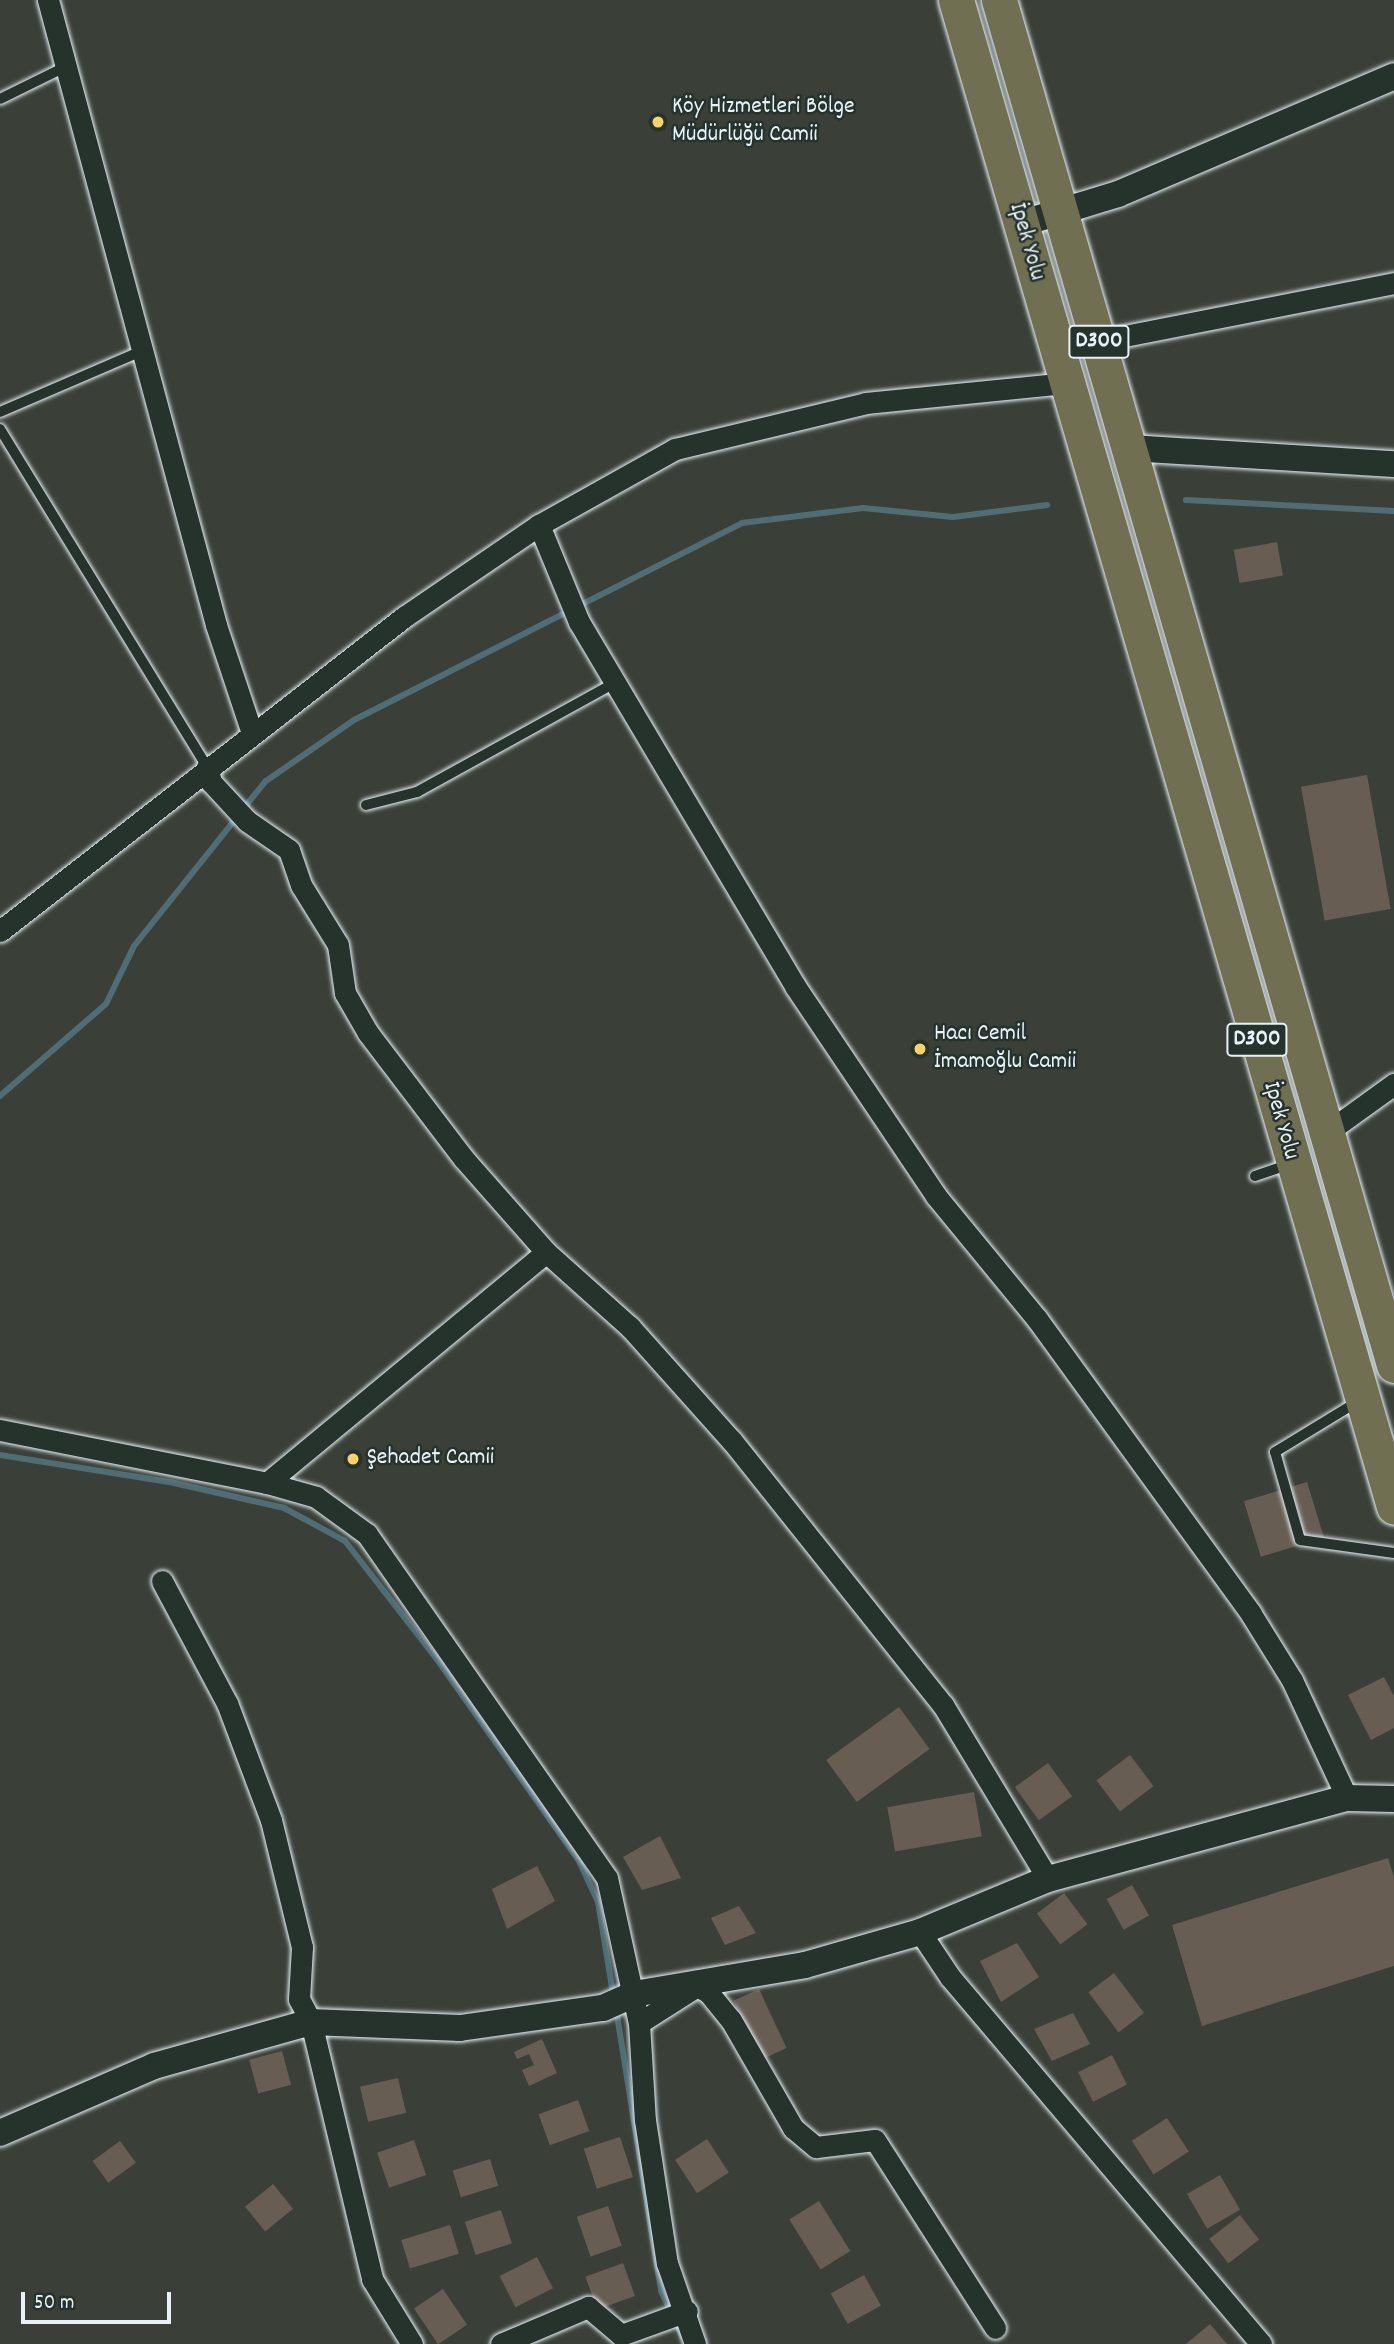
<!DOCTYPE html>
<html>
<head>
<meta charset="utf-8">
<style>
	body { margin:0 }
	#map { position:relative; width:1394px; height:2344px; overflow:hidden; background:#3a4038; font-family:Dekko,sans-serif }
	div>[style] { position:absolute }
	.stream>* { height:6px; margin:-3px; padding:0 3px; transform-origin:3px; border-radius:3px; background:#506d76 }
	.building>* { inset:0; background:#685d53; transform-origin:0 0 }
	.roads { filter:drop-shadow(0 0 2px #e8f1f8) drop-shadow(0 0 2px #e8f1f8) }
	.service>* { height:10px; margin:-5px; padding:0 5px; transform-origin:5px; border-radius:5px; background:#26332d }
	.minor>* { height:21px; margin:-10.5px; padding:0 10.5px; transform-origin:10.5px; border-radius:10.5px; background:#26332d }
	.tertiary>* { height:26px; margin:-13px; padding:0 13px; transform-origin:13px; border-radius:13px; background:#26332d }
	.trunk>* { height:35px; margin:-17.5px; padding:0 17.5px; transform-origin:17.5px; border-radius:17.5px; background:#706f52 }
	.dots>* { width:19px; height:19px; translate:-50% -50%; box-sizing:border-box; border:4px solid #26332d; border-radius:50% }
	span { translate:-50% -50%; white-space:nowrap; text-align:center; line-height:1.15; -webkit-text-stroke:5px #26332d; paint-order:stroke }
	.shield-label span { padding:2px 5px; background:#26332d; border:2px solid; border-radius:5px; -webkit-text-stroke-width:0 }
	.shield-label { font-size:23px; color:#e8f1f8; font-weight:700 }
	.poi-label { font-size:24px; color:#e8f1f8 }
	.left { translate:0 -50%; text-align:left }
	.street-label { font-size:24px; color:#e8f1f8 }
	.scale { position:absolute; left:21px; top:2292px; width:150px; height:32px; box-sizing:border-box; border:4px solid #e8f1f8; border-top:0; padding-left:9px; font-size:21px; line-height:24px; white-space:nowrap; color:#e8f1f8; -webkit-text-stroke:5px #26332d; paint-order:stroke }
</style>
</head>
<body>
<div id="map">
	<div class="stream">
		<i style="left:1186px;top:500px;width:208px;rotate:3deg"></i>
		<i style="left:243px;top:809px;width:36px;rotate:-51deg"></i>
		<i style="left:266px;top:781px;width:107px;rotate:-34.7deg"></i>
		<i style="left:354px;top:720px;width:435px;rotate:-26.9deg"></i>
		<i style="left:742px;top:523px;width:122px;rotate:-7.1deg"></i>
		<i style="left:863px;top:508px;width:90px;rotate:5.7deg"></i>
		<i style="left:953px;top:517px;width:95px;rotate:-7.3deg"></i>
		<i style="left:0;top:1096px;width:140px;rotate:-41deg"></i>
		<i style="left:106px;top:1004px;width:64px;rotate:-64.2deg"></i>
		<i style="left:134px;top:946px;width:165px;rotate:-51.4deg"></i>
		<i style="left:0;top:1455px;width:176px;rotate:9.1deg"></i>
		<i style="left:174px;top:1483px;width:113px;rotate:12.8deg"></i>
		<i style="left:284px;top:1508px;width:69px;rotate:28.4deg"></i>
		<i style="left:345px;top:1541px;width:148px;rotate:52.1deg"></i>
		<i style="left:436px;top:1658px;width:248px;rotate:54.8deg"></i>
		<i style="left:579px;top:1861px;width:45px;rotate:65.1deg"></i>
		<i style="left:598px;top:1902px;width:93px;rotate:80.7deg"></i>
		<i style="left:616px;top:2009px;width:286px;rotate:80.9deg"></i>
		<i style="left:661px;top:2291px;width:50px;rotate:65deg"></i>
	</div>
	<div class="building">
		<i style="left:1277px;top:542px;width:34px;height:44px;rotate:80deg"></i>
		<i style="left:1367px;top:775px;width:136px;height:67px;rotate:80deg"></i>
		<i style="left:1307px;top:1482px;width:58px;height:66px;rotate:73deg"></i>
		<i style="clip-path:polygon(1384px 1677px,1394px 1696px,1394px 1728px,1371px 1740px,1348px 1695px)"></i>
		<i style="left:899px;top:1707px;width:52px;height:90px;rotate:54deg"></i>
		<i style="left:1130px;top:1755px;width:39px;height:42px;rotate:53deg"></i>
		<i style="left:1048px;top:1763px;width:41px;height:41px;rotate:54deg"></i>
		<i style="left:974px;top:1792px;width:45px;height:88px;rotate:80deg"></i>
		<i style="clip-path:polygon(660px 1836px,681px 1878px,642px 1890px,623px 1857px)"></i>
		<i style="clip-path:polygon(1388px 1858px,1394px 1877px,1394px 1966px,1202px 2026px,1172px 1925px)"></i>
		<i style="clip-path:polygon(537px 1866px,555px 1901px,507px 1929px,492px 1889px)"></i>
		<i style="left:1132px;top:1885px;width:35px;height:29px;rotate:61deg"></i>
		<i style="left:1064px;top:1893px;width:39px;height:34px;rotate:53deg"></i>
		<i style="clip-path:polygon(739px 1906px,756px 1933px,725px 1945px,711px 1918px)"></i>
		<i style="clip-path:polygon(1017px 1943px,1039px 1977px,1001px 2002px,980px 1961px)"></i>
		<i style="left:1114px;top:1973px;width:50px;height:32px;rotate:53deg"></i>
		<i style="left:759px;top:1989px;width:65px;height:28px;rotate:65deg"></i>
		<i style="clip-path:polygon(1073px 2013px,1090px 2044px,1052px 2061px,1034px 2029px)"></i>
		<i style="clip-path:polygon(542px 2039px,557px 2073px,529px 2086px,522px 2070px,534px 2065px,529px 2054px,517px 2059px,514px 2052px)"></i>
		<i style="left:282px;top:2051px;width:35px;height:34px;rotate:75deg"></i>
		<i style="left:1112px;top:2055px;width:33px;height:38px;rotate:63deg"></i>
		<i style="left:398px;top:2078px;width:36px;height:39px;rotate:77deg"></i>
		<i style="left:578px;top:2100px;width:33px;height:42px;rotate:70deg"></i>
		<i style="left:1167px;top:2118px;width:40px;height:42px;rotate:57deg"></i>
		<i style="left:620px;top:2137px;width:42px;height:38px;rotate:72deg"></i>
		<i style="left:707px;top:2139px;width:40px;height:38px;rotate:57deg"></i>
		<i style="left:414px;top:2140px;width:37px;height:39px;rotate:71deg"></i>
		<i style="left:120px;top:2141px;width:27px;height:34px;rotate:54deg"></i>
		<i style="left:490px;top:2159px;width:28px;height:39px;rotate:73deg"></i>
		<i style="left:1220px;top:2175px;width:40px;height:38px;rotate:60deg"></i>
		<i style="left:273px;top:2184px;width:32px;height:36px;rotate:51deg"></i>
		<i style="left:819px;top:2201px;width:59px;height:35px;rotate:58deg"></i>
		<i style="left:608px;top:2206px;width:42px;height:33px;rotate:71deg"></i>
		<i style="left:501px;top:2210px;width:35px;height:38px;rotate:72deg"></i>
		<i style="left:1240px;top:2215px;width:31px;height:39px;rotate:52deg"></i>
		<i style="left:450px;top:2225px;width:30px;height:51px;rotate:73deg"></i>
		<i style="left:537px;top:2257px;width:35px;height:42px;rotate:63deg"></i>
		<i style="left:623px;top:2263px;width:35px;height:40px;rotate:70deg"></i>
		<i style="left:864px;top:2275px;width:35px;height:38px;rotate:61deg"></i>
		<i style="left:443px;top:2289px;width:43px;height:35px;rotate:56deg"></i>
		<i style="clip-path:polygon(1210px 2324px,1227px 2344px,1186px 2344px)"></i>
	</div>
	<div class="roads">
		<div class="service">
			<i style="left:0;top:99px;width:72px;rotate:-26.2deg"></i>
			<i style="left:0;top:412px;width:157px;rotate:-23.3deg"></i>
			<i style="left:0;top:429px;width:396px;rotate:58.5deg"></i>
			<i style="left:366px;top:805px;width:53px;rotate:-14.3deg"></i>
			<i style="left:417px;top:792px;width:227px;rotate:-28.9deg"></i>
			<i style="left:1255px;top:1176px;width:37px;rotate:-19deg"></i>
			<i style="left:1357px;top:1402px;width:96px;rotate:148.6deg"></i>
			<i style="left:1275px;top:1452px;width:91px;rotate:74.1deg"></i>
			<i style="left:1300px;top:1540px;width:95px;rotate:7.9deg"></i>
		</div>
		<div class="minor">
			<i style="left:48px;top:0;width:647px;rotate:74.95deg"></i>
			<i style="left:216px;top:625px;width:114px;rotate:71.6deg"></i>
			<i style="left:1099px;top:341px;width:301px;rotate:-11.1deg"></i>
			<i style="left:539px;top:525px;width:105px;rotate:67.6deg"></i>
			<i style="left:579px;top:622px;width:423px;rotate:59.3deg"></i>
			<i style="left:795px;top:986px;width:253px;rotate:56.1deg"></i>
			<i style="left:936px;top:1196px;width:159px;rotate:50.6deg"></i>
			<i style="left:1037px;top:1319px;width:364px;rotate:54deg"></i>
			<i style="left:1251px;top:1614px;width:78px;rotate:58.2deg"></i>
			<i style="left:1292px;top:1680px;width:130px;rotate:65deg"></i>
			<i style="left:207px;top:767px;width:16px;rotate:75deg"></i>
			<i style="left:211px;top:782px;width:53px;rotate:47.3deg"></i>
			<i style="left:247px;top:821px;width:51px;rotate:34.6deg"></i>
			<i style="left:289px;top:850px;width:37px;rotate:71deg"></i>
			<i style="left:301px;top:885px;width:70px;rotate:58.3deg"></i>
			<i style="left:338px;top:945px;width:49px;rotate:81.7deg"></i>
			<i style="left:345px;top:993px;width:46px;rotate:60.1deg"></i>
			<i style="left:368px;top:1033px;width:158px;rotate:52.7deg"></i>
			<i style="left:464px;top:1159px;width:124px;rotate:48.6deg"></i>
			<i style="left:0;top:931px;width:512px;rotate:-37.86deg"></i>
			<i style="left:404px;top:617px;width:163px;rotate:-34.3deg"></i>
			<i style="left:539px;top:525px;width:156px;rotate:-29.2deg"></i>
			<i style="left:675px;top:449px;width:196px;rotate:-13.5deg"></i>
			<i style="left:866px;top:403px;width:202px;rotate:-5.7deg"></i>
			<i style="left:1326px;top:1133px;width:84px;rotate:-35.8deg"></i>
			<i style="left:0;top:1430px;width:272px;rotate:11.2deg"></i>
			<i style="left:267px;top:1483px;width:51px;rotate:15.9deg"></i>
			<i style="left:316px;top:1497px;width:63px;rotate:36deg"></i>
			<i style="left:367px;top:1534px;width:419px;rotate:55.1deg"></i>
			<i style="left:607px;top:1878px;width:148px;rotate:77.6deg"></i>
			<i style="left:639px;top:2023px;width:97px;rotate:86.5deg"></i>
			<i style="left:645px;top:2120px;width:145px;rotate:81.3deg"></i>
			<i style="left:667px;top:2263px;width:86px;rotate:70.9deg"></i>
			<i style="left:267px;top:1483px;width:362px;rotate:-39.6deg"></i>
			<i style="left:546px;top:1252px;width:113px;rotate:41.8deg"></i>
			<i style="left:630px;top:1327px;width:153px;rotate:48.2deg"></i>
			<i style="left:732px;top:1441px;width:338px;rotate:51.4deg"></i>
			<i style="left:943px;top:1705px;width:203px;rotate:58.9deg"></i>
			<i style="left:162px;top:1581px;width:138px;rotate:62deg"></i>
			<i style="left:227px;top:1703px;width:125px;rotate:69.4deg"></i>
			<i style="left:271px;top:1820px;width:131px;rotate:76.3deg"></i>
			<i style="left:302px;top:1947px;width:52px;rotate:93.3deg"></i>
			<i style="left:299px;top:1999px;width:26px;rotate:62deg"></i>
			<i style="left:311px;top:2022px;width:264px;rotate:76.6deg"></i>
			<i style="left:372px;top:2279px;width:76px;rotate:58.4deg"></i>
			<i style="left:920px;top:1932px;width:54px;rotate:56.3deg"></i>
			<i style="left:950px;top:1977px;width:481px;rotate:49.7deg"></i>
			<i style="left:639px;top:2023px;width:69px;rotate:-32.5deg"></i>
			<i style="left:697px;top:1986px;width:13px;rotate:29deg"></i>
			<i style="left:708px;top:1992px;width:36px;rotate:51deg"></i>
			<i style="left:731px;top:2020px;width:125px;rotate:60.1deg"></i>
			<i style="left:793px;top:2128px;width:30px;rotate:40deg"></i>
			<i style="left:816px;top:2147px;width:59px;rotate:-6.8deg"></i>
			<i style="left:875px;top:2140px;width:223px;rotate:57.4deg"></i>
			<i style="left:501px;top:2344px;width:95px;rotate:-23deg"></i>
			<i style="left:588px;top:2307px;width:43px;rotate:40.3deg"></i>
			<i style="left:621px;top:2335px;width:70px;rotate:-20deg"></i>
		</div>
		<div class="tertiary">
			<i style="left:1020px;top:224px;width:102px;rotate:-17deg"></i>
			<i style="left:1118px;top:194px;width:300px;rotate:-23.1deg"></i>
			<i style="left:1130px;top:448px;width:264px;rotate:3.5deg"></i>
			<i style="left:0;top:2133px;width:168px;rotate:-23.5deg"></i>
			<i style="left:154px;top:2066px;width:163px;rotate:-15.7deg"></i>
			<i style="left:311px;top:2022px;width:149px;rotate:2.3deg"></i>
			<i style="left:460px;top:2028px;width:144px;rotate:-8deg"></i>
			<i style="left:603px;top:2008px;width:34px;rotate:-24deg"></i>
			<i style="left:634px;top:1994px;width:173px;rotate:-9.6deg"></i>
			<i style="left:805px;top:1965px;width:120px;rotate:-16deg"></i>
			<i style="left:920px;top:1932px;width:139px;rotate:-22.5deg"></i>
			<i style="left:1048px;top:1879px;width:310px;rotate:-15.2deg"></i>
			<i style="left:1347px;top:1798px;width:47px;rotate:1.2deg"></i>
		</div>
		<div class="trunk">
			<i style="left:956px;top:0;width:1569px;rotate:73.79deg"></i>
			<i style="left:999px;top:0;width:1421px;rotate:73.86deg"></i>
		</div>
	</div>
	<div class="dots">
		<i style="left:658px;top:122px;background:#ffd166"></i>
		<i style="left:920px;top:1049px;background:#ffd166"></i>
		<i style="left:353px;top:1459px;background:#ffd166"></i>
	</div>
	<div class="shield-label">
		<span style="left:1099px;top:342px">D300</span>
		<span style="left:1257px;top:1040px">D300</span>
	</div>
	<div class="poi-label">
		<span class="left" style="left:672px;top:122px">Köy Hizmetleri Bölge<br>Müdürlüğü Camii</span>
		<span class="left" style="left:934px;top:1049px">Hacı Cemil<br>İmamoğlu Camii</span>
		<span class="left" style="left:367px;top:1459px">Şehadet Camii</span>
	</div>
	<div class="street-label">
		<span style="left:1026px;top:242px;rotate:74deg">İpek Yolu</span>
		<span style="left:1280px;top:1121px;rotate:74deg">İpek Yolu</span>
	</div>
	<div class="scale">50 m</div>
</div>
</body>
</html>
